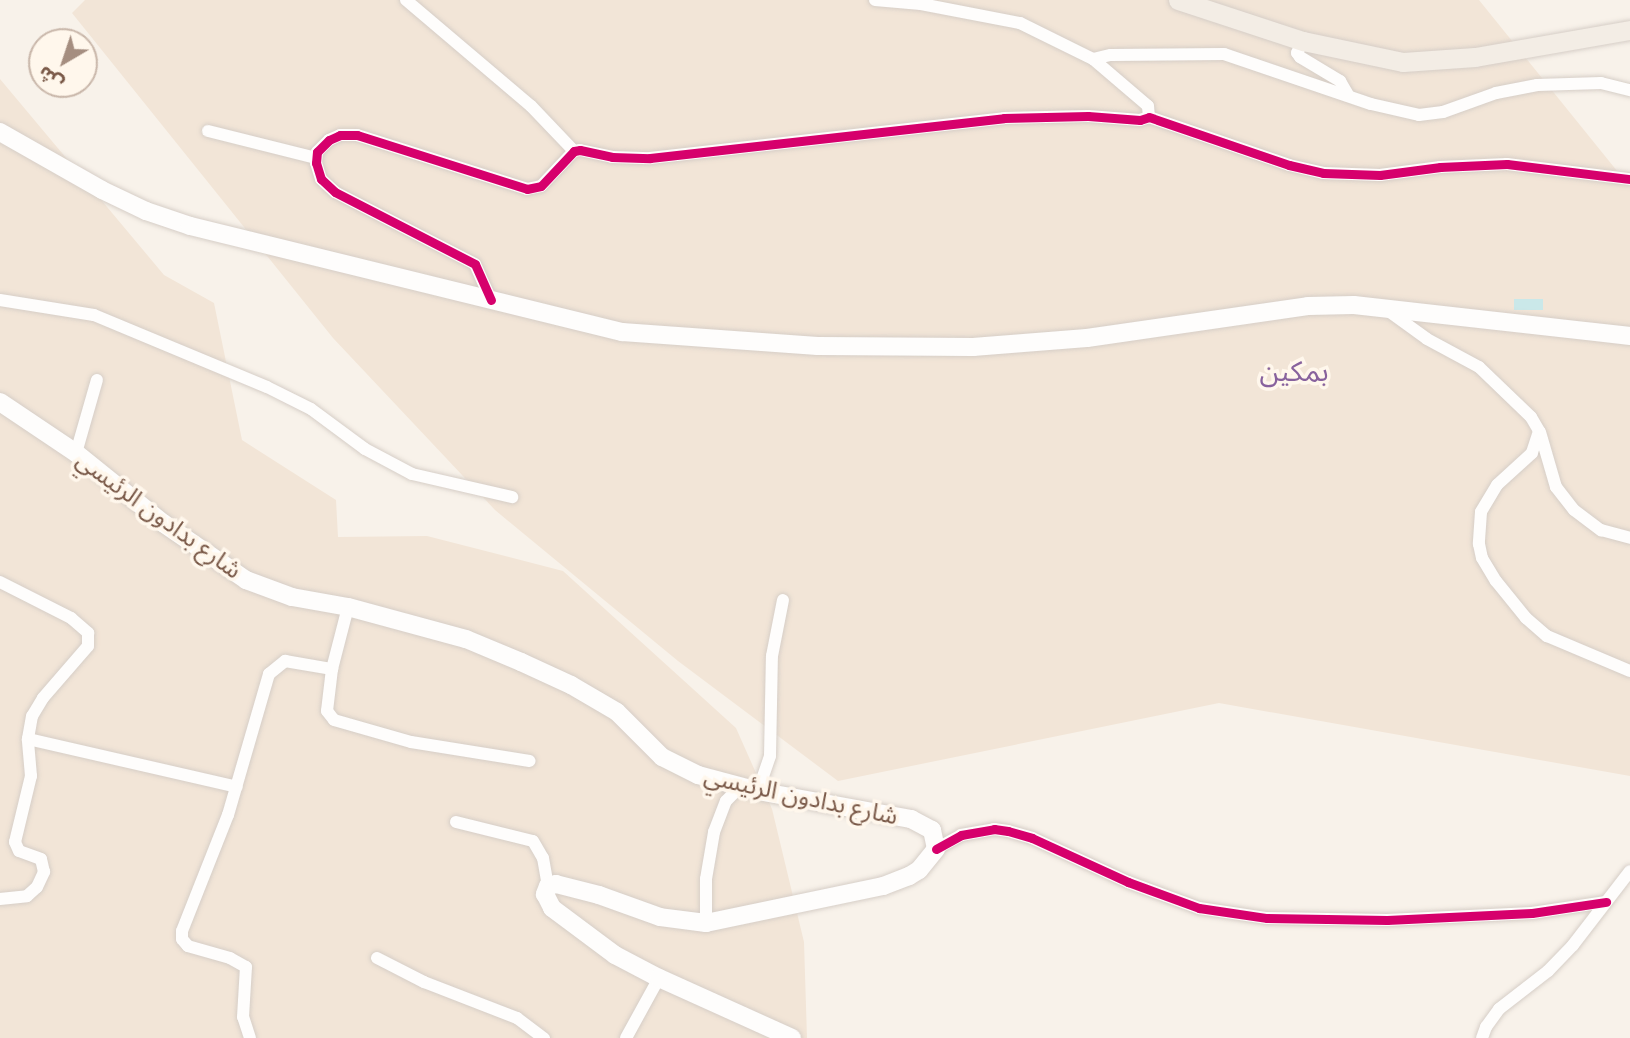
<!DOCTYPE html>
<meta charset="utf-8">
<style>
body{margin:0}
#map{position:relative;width:1630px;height:1038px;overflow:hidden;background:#f8f2ea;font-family:Poppins,"Noto Sans Arabic",sans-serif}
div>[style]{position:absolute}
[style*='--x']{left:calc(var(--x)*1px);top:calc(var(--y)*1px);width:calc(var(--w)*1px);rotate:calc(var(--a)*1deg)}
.residential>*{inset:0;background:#f2e5d7}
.water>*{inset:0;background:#cae8e9;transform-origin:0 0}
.roads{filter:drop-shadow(0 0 2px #d6cec7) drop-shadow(0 0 2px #d6cec7)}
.minor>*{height:12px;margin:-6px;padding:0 6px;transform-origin:6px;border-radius:6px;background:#fefdfc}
.secondary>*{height:18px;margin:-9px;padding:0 9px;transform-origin:9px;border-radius:9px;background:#fefdfc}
.primary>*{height:19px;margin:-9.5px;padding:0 9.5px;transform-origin:9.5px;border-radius:9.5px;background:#f3ede5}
.cycleway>*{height:9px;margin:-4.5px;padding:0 4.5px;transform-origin:4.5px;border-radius:4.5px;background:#d6006c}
span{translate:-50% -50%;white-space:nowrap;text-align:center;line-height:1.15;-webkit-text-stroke:7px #fff7ec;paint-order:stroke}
.street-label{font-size:24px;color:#795847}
.quarter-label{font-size:28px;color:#88629d}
.north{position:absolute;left:28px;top:28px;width:70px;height:70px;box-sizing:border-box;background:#fff7ec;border:2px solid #c9b7aa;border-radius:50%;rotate:219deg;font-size:19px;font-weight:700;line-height:28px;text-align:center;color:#795847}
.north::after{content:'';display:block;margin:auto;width:24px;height:32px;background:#a58e80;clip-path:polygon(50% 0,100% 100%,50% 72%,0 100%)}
</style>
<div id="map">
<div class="residential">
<div style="clip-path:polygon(85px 0,1479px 0,1630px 187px,1630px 776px,1219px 703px,838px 781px,678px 661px,495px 510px,333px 338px,72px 13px)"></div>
<div style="clip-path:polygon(0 79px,164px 275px,214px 303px,242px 440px,336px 500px,338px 537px,427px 536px,563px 571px,736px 728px,772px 809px,804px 942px,807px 1038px,0 1038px)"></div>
</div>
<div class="water">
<div style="left:1514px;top:299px;width:29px;height:11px"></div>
</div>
<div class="roads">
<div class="minor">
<div style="--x:406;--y:0;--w:164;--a:40.3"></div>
<div style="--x:531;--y:106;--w:62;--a:46.3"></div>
<div style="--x:875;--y:0;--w:46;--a:5"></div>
<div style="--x:921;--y:4;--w:101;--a:10.9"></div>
<div style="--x:1020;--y:23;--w:81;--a:26.3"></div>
<div style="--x:1093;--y:59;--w:72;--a:40.5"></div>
<div style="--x:1148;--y:106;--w:11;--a:85"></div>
<div style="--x:1303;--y:41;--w:13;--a:117"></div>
<div style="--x:1297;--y:53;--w:5;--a:53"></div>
<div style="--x:1300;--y:57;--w:47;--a:31"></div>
<div style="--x:1340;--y:81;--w:16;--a:60"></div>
<div style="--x:1093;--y:59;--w:18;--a:-13"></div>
<div style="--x:1111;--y:55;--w:113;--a:-0.5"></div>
<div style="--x:1224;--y:54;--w:155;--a:18.8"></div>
<div style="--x:1371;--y:104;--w:49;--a:12.9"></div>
<div style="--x:1419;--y:115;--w:24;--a:-7"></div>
<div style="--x:1443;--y:112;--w:56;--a:-19.7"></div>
<div style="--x:1496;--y:93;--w:42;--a:-11"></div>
<div style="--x:1537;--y:85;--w:64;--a:-1.8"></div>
<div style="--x:1601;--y:83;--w:30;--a:14"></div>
<div style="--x:208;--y:131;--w:111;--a:14"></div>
<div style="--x:0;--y:300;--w:95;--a:9.1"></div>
<div style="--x:94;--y:315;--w:187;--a:22.6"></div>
<div style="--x:267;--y:387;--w:49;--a:26.6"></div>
<div style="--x:311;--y:409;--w:67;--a:36.5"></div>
<div style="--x:365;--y:449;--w:53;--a:28"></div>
<div style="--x:412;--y:474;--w:103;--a:13"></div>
<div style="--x:491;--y:300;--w:39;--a:-114"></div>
<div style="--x:475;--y:264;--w:157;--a:-152.8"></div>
<div style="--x:335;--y:192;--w:19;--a:-137"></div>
<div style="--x:321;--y:179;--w:17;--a:-107"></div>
<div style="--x:316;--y:163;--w:11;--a:-85"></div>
<div style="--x:317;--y:152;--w:17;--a:-45"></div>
<div style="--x:329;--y:140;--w:12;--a:-24"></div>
<div style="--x:340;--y:135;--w:17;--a:0"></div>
<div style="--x:357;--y:135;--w:178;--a:17.6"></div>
<div style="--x:527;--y:189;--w:14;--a:-12"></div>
<div style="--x:541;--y:186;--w:48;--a:-46.7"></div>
<div style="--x:574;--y:151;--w:6;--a:-9"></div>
<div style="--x:580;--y:150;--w:33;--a:12"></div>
<div style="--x:612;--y:157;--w:38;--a:2"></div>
<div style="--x:650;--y:158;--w:356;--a:-6.4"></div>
<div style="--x:1004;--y:118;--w:84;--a:-1.4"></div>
<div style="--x:1088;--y:116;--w:52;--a:4.4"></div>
<div style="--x:1140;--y:120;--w:9;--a:-18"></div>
<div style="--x:1149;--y:117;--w:148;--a:18.9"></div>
<div style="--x:1289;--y:165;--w:35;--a:13"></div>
<div style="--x:1323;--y:173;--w:57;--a:2"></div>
<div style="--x:1380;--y:175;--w:61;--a:-7.6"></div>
<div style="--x:1440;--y:167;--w:67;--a:-2.6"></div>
<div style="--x:1507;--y:164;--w:124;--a:7"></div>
<div style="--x:1387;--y:310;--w:49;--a:35.9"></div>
<div style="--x:1427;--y:339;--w:59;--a:28.3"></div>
<div style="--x:1479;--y:367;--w:72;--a:43.9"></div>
<div style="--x:1531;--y:417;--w:16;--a:60"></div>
<div style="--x:1539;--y:431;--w:23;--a:108"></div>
<div style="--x:1532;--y:453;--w:47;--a:137.6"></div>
<div style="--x:1497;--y:485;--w:31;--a:121"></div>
<div style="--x:1481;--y:512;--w:32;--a:94"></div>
<div style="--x:1479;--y:544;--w:14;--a:78"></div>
<div style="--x:1482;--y:558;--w:27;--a:59"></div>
<div style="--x:1496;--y:581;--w:48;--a:51"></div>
<div style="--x:1526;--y:618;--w:28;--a:41"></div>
<div style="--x:1547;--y:636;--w:90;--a:22.9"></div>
<div style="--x:1540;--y:432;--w:57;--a:73.8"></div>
<div style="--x:1556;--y:487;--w:29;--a:52"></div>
<div style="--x:1574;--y:510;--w:34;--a:37"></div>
<div style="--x:1601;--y:530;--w:30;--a:15"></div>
<div style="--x:76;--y:453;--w:76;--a:-74"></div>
<div style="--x:0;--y:582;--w:80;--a:26.9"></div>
<div style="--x:71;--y:618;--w:23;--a:41"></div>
<div style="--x:88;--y:633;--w:13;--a:90"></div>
<div style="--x:88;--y:646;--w:69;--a:130.9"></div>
<div style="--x:43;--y:698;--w:21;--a:121"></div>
<div style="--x:32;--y:716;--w:23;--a:100"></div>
<div style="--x:28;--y:739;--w:214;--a:12.9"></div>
<div style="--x:332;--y:669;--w:42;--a:96.8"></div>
<div style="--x:327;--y:711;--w:11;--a:52"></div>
<div style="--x:334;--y:720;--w:80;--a:15.9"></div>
<div style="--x:411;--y:742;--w:120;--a:9.1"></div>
<div style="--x:758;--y:791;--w:37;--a:-71"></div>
<div style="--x:770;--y:756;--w:100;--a:-88.9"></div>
<div style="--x:772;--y:656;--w:57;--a:-78.9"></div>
<div style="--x:456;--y:822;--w:79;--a:13.9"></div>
<div style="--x:533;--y:841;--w:20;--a:60"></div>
<div style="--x:543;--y:858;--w:28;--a:80"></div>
<div style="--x:936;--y:849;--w:29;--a:-29"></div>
<div style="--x:961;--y:835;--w:34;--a:-10"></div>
<div style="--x:994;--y:829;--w:14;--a:8"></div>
<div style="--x:1008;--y:831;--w:25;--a:16"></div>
<div style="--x:1032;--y:838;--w:106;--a:24.6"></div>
<div style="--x:1128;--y:882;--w:76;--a:20.1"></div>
<div style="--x:1199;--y:908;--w:69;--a:8.4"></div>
<div style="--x:1267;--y:918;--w:120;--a:1"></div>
<div style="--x:1387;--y:920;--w:145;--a:-2.8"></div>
<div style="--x:1532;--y:913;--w:75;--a:-8.5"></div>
<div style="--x:0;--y:899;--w:27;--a:-6"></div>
<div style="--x:27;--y:896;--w:13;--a:-42"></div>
<div style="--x:37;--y:887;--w:17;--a:-65"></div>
<div style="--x:44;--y:872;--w:13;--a:-103"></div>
<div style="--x:41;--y:859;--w:23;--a:-160"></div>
<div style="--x:19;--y:851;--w:10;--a:-114"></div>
<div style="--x:15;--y:842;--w:68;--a:-76.4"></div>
<div style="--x:31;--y:776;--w:37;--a:-95"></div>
<div style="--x:706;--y:923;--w:44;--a:-90"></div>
<div style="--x:706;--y:879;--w:48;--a:-80.3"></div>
<div style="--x:714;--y:832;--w:33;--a:-69"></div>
<div style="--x:726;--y:801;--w:20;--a:-45"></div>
<div style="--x:377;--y:958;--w:53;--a:27.1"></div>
<div style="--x:424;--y:982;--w:100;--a:21.2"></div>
<div style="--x:517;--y:1018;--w:34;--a:37"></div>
<div style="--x:250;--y:1038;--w:22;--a:-108"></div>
<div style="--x:243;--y:1017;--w:50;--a:-86.6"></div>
<div style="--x:246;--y:967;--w:18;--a:-151"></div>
<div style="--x:230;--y:958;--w:44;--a:-164.1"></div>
<div style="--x:188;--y:946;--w:9;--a:-131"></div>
<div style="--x:182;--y:939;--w:8;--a:-90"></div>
<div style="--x:182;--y:931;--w:125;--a:-68.4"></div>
<div style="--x:228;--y:815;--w:147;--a:-73.8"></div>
<div style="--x:269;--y:674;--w:21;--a:-39"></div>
<div style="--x:285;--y:661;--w:48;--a:9.7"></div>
<div style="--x:332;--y:669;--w:64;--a:-75.5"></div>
<div style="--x:626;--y:1038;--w:68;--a:-61.2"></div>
<div style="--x:1482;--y:1038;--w:12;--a:-70"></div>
<div style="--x:1486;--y:1027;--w:22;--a:-54"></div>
<div style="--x:1499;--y:1009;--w:62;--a:-37.8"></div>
<div style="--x:1548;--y:971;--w:36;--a:-46"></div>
<div style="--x:1573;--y:945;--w:93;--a:-52.4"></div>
</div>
<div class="secondary">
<div style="--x:0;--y:132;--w:117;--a:29.6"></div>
<div style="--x:102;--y:190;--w:49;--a:25.5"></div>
<div style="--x:146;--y:211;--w:46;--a:18.8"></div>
<div style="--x:190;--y:226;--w:445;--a:13.8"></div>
<div style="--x:622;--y:332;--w:196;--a:4.1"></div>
<div style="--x:818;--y:346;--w:155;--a:0.4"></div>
<div style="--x:973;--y:347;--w:114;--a:-4.5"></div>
<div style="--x:1087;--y:338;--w:223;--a:-8.2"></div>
<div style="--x:1308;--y:306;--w:46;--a:-1.2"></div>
<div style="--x:1354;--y:305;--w:278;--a:6.4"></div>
<div style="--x:0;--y:402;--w:92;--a:33.9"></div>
<div style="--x:76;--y:453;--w:112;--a:38.8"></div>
<div style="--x:163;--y:523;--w:101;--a:34.5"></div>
<div style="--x:246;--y:580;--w:49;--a:20.3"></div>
<div style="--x:292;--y:597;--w:57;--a:10.1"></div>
<div style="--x:348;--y:607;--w:122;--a:15.2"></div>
<div style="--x:466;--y:639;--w:60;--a:22.7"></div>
<div style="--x:521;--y:662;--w:55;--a:24.7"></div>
<div style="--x:571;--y:685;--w:53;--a:30.4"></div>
<div style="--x:617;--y:712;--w:64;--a:45"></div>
<div style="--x:662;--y:757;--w:40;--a:26.6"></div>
<div style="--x:698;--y:775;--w:62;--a:14.9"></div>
<div style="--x:758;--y:791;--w:156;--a:10.4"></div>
<div style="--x:911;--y:819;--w:24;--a:28"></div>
<div style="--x:932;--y:830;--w:19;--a:78"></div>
<div style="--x:936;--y:849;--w:27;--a:129"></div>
<div style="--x:919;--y:870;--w:12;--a:149"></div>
<div style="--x:909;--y:876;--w:28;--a:159"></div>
<div style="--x:883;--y:886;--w:181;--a:168.2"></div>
<div style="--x:706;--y:923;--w:46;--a:-172.6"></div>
<div style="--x:660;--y:917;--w:65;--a:-160.2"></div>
<div style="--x:599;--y:895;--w:44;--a:-165.7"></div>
<div style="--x:556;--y:884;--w:8;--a:166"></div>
<div style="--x:548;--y:886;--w:9;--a:111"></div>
<div style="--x:545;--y:894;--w:16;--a:63"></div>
<div style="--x:552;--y:908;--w:79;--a:36.7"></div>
<div style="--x:615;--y:955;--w:50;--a:27.6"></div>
<div style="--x:659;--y:978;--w:146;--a:24.3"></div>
</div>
<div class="primary">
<div style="--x:1178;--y:0;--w:132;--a:18.2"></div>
<div style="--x:1303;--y:41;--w:102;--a:11.9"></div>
<div style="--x:1403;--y:62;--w:72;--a:-4"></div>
<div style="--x:1475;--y:57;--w:157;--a:-9.9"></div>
</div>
</div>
<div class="cycleway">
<div style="--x:491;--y:300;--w:39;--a:-114"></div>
<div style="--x:475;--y:264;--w:157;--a:-152.8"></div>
<div style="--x:335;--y:192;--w:19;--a:-137"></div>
<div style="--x:321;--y:179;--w:17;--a:-107"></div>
<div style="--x:316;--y:163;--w:11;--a:-85"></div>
<div style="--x:317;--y:152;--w:17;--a:-45"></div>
<div style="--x:329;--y:140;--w:12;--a:-24"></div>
<div style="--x:340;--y:135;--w:17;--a:0"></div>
<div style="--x:357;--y:135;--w:178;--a:17.6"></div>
<div style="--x:527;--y:189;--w:14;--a:-12"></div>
<div style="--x:541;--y:186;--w:48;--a:-46.7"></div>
<div style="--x:574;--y:151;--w:6;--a:-9"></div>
<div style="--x:580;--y:150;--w:33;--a:12"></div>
<div style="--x:612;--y:157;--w:38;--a:2"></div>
<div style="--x:650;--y:158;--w:356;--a:-6.4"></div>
<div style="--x:1004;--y:118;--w:84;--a:-1.4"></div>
<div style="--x:1088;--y:116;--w:52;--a:4.4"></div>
<div style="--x:1140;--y:120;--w:9;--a:-18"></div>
<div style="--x:1149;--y:117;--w:148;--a:18.9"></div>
<div style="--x:1289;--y:165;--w:35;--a:13"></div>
<div style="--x:1323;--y:173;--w:57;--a:2"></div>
<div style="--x:1380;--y:175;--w:61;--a:-7.6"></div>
<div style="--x:1440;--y:167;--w:67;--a:-2.6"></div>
<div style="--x:1507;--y:164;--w:124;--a:7"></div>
<div style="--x:936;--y:849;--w:29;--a:-29"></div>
<div style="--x:961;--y:835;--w:34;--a:-10"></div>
<div style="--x:994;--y:829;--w:14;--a:8"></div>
<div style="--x:1008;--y:831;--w:25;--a:16"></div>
<div style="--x:1032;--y:838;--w:106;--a:24.6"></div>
<div style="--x:1128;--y:882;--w:76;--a:20.1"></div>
<div style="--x:1199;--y:908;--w:69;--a:8.4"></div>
<div style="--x:1267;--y:918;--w:120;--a:1"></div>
<div style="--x:1387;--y:920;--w:145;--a:-2.8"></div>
<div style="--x:1532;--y:913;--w:75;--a:-8.5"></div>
</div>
<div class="street-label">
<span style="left:159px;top:515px;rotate:36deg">شارع بدادون الرئيسي</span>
<span style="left:801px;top:796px;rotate:12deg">شارع بدادون الرئيسي</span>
</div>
<div class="quarter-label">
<span style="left:1294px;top:372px">بمكين</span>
</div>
<div class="north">ش</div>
</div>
